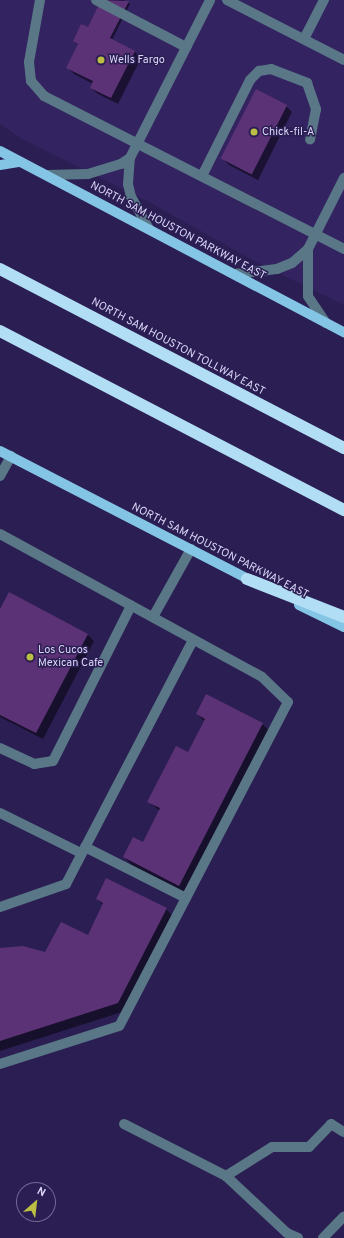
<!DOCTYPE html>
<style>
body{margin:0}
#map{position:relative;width:344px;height:1238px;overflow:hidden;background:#2b1e53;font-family:Overpass,sans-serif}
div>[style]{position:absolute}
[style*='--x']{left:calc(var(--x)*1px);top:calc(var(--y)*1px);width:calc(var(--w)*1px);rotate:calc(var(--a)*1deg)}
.built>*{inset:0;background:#332360}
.shadow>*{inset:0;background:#0007}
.building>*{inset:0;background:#5c3276;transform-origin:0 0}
.minor>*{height:10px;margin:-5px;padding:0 5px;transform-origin:5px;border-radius:5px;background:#597786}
.major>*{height:10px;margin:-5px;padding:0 5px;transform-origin:5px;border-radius:5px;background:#84c4e4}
.highway>*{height:12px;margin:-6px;padding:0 6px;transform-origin:6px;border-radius:6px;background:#b2def5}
.dots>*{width:11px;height:11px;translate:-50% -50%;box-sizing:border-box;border:2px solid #2b1e53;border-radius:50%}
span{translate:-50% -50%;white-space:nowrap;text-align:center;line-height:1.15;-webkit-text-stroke:3px #2b1e53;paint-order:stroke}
.poi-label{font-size:11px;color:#dad6f9}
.left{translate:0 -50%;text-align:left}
.street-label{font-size:11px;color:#dad6f9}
.north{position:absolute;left:16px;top:1182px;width:40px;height:40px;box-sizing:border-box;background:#2b1e53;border:1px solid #716895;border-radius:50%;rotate:28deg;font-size:11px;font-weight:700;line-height:16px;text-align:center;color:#dad6f9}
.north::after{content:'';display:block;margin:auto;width:14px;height:18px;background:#bcbf44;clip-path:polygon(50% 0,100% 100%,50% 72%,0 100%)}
</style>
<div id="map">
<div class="built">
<div style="clip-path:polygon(0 0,344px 0,344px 305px,256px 262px,149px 202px,20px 138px,0 124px)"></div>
</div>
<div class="shadow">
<div style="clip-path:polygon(102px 0,124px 0,130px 4px,112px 40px,135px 52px,141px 58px,118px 104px,98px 94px,91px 88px,93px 84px,74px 74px,68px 68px,79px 46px,74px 41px,88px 28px)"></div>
<div style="clip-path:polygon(286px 106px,292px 112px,258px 180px,229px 165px,222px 158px)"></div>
<div style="clip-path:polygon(0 611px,87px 634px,94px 641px,43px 739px,0 717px)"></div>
<div style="clip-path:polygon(197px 714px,262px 724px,270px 731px,187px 893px,132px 865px,124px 857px,143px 843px,160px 811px,149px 802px,189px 754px,205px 722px)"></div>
<div style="clip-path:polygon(97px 899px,166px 909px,174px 917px,125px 1011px,0 1051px,0 949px,45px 953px,88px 936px,103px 905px)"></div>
</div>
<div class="building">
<div style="clip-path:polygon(101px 0,129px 1px,110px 38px,135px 51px,111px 98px,90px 88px,93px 81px,66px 68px,78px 44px,73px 41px,81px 24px,88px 27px)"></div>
<div style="left:256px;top:89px;width:35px;height:78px;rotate:27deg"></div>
<div style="clip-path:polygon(9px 592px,88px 634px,36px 733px,0 715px,0 609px)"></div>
<div style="clip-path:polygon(206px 694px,263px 723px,179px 886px,123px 857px,133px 837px,143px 842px,160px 808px,147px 802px,176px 746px,188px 752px,205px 719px,196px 714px)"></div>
<div style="clip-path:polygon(106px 878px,167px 908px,118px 1003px,0 1041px,0 948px,23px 946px,45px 952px,61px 922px,88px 935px,103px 903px,96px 899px)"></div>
</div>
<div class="minor">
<div style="--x:40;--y:0;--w:63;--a:100.1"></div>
<div style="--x:29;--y:62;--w:19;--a:84"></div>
<div style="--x:31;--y:81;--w:20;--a:49"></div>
<div style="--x:44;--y:96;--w:337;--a:27"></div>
<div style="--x:96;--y:0;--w:102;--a:27.6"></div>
<div style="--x:227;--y:0;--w:131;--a:27.1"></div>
<div style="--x:304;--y:39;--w:44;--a:-62.9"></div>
<div style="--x:47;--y:175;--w:41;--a:-1.4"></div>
<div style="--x:88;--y:174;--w:34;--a:-17"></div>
<div style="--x:121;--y:164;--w:11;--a:-34"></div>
<div style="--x:202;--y:176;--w:107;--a:-63.4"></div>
<div style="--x:250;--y:80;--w:13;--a:-45"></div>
<div style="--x:259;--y:71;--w:12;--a:-9"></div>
<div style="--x:271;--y:69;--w:39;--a:21"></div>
<div style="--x:307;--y:83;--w:28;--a:71"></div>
<div style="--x:316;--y:109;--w:31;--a:101"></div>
<div style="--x:149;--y:229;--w:37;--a:-119"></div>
<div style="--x:131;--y:197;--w:13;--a:-103"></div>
<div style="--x:128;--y:184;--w:26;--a:-86"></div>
<div style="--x:130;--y:158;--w:177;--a:-63.1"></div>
<div style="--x:234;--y:274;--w:43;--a:-6.6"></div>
<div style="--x:277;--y:269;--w:16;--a:-22"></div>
<div style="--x:292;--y:263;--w:21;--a:-41"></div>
<div style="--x:326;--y:323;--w:32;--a:-124"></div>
<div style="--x:308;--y:296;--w:47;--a:-90"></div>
<div style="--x:308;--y:249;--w:80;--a:-63.1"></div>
<div style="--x:0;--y:476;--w:23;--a:-61"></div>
<div style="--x:0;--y:534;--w:298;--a:28.6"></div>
<div style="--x:262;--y:677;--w:36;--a:44"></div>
<div style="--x:288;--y:702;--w:365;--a:117.5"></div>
<div style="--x:119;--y:1026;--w:125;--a:162.3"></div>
<div style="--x:153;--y:617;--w:78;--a:-60.8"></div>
<div style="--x:0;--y:748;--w:38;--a:25"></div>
<div style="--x:34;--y:764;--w:19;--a:-9"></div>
<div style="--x:53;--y:761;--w:174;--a:-63.3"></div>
<div style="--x:0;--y:813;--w:90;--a:26.3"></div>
<div style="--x:85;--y:847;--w:113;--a:26.8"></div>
<div style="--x:0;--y:907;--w:70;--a:-19.2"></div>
<div style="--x:66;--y:884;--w:275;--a:-62.5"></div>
<div style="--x:124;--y:1124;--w:114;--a:27"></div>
<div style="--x:226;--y:1176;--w:83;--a:43.1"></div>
<div style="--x:287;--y:1233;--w:12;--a:24"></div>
<div style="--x:226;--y:1176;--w:54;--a:-32.2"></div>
<div style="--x:272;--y:1147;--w:37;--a:0"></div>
<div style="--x:309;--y:1147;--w:32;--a:-46"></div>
<div style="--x:331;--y:1124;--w:15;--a:32"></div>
<div style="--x:323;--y:1238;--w:30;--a:-46"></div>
</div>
<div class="major">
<div style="--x:0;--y:151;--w:389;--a:27.8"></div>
<div style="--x:0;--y:165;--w:20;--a:-9"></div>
<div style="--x:0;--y:451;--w:286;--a:27.3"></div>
<div style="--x:299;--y:605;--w:50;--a:26.1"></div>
</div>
<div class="highway">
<div style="--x:0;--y:269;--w:388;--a:27.5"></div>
<div style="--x:0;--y:331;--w:388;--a:27.5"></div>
<div style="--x:247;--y:579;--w:104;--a:21.4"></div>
</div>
<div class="dots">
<div style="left:101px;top:60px;background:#bcbf44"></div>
<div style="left:254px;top:132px;background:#bcbf44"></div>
<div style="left:30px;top:657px;background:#bcbf44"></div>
</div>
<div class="poi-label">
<span class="left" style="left:109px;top:60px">Wells Fargo</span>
<span class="left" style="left:262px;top:132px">Chick-fil-A</span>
<span class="left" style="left:38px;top:657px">Los Cucos<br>Mexican Cafe</span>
</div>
<div class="street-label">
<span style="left:178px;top:231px;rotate:28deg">NORTH SAM HOUSTON PARKWAY EAST</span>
<span style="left:178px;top:347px;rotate:28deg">NORTH SAM HOUSTON TOLLWAY EAST</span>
<span style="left:220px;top:551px;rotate:27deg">NORTH SAM HOUSTON PARKWAY EAST</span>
</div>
<div class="north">N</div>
</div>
